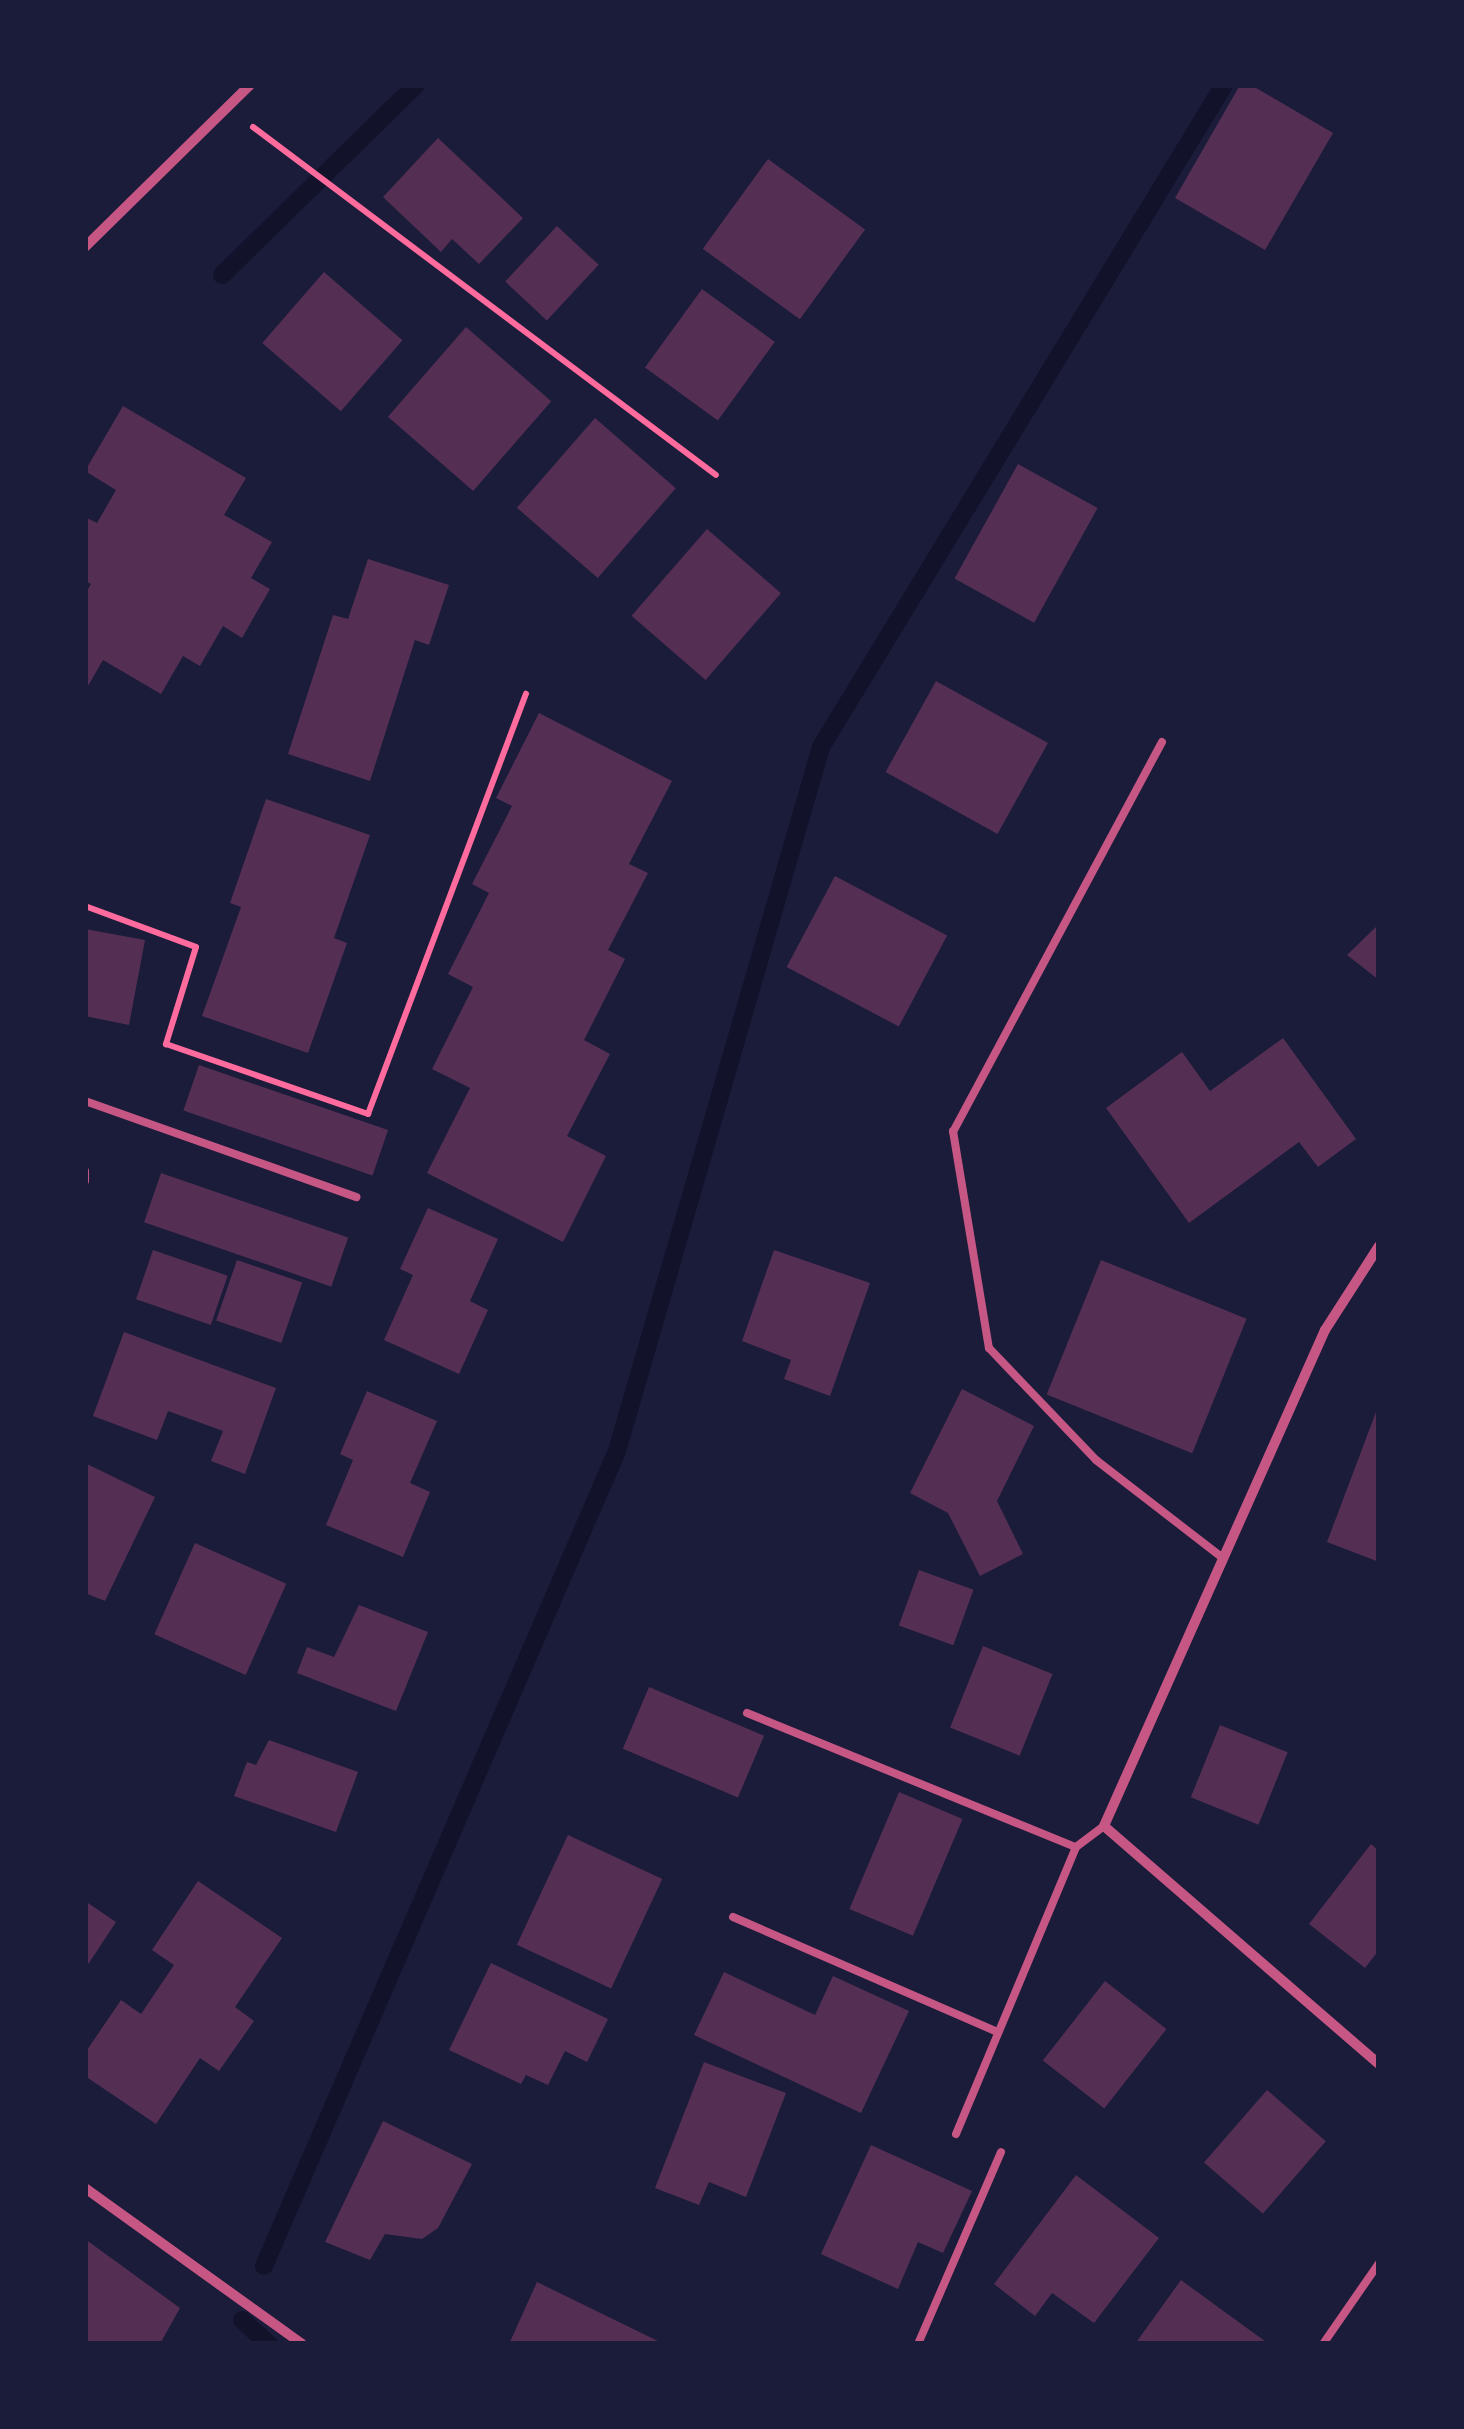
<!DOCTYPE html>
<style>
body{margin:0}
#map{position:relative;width:1464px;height:2429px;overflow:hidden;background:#1b1b3a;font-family:"Nunito Sans",sans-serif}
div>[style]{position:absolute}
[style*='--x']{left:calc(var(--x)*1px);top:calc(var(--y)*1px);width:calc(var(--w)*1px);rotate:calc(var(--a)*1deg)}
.stream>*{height:18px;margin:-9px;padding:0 9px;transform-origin:9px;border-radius:9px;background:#12122b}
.building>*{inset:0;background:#542f53;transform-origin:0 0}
.path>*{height:6px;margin:-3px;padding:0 3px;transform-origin:3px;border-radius:3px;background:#ff6b9d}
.service>*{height:8px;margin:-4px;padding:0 4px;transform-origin:4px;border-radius:4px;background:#c65784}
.minor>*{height:10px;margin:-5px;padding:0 5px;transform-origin:5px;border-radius:5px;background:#c65784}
span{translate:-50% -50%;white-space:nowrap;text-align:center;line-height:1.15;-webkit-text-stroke:9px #1b1b3a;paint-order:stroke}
.frame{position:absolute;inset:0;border:88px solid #1b1b3a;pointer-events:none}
</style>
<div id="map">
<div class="stream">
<div style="--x:222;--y:275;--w:272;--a:-44.4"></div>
<div style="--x:264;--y:2266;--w:888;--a:-66.58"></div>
<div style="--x:617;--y:1451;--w:733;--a:-73.84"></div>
<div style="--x:821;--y:747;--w:775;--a:-58.67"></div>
<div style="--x:242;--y:2320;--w:36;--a:42"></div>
</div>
<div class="building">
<div style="clip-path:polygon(1240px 85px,1251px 85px,1333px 133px,1265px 250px,1175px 198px)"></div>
<div style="clip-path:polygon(438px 138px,523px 218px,479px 264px,452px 239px,441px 252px,383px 197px)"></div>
<div style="left:768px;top:159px;width:120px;height:111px;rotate:36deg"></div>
<div style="left:557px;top:226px;width:57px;height:76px;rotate:43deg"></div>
<div style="left:324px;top:272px;width:104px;height:94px;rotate:41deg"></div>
<div style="left:702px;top:289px;width:90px;height:97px;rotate:36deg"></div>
<div style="left:466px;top:327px;width:113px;height:119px;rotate:41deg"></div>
<div style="clip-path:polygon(123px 406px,246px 478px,224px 515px,272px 542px,251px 578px,270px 589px,242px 638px,223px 626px,200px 666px,183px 656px,161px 694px,103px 660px,85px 691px,85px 594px,91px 584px,85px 581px,85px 517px,97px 523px,116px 490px,85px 471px)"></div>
<div style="left:595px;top:418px;width:107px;height:119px;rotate:41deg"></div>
<div style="left:1018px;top:464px;width:91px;height:131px;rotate:29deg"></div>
<div style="left:707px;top:529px;width:98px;height:115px;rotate:41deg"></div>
<div style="clip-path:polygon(368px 559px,449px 585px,429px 645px,415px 640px,370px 781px,288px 754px,333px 615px,348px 619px)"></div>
<div style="left:936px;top:681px;width:128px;height:104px;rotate:29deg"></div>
<div style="clip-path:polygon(539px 713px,672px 781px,629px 864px,648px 873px,608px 950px,625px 959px,584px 1040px,610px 1054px,567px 1136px,606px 1156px,563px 1242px,427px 1173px,470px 1088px,432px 1069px,473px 987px,448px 974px,489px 893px,472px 884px,512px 806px,496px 798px)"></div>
<div style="clip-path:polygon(266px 799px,370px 835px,334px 938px,347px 943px,308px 1053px,202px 1016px,241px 907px,230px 903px)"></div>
<div style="left:835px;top:876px;width:127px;height:103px;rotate:28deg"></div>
<div style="clip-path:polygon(1379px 924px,1379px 980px,1347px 955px)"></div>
<div style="clip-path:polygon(85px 929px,145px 940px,129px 1025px,85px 1016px)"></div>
<div style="clip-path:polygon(1283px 1038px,1356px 1139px,1318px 1167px,1299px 1142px,1189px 1223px,1106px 1108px,1182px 1052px,1210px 1091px)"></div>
<div style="left:199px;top:1065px;width:200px;height:48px;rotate:19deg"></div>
<div style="left:161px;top:1173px;width:198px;height:52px;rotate:19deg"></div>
<div style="clip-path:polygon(428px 1208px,498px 1239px,470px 1301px,488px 1310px,459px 1374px,384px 1340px,413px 1275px,400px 1269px)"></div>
<div style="left:153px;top:1250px;width:79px;height:52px;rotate:19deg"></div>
<div style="clip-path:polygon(774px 1250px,870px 1283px,830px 1396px,784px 1379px,791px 1360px,742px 1341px)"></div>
<div style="left:237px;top:1260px;width:69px;height:64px;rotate:19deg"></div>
<div style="left:1101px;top:1260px;width:157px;height:145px;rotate:22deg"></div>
<div style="clip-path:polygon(124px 1332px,276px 1388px,245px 1474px,211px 1461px,223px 1431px,168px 1411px,157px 1440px,93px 1416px)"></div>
<div style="clip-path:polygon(962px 1389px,1034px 1426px,997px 1501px,1023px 1554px,980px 1576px,948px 1513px,910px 1493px)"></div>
<div style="clip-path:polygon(367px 1391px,437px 1421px,410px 1483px,430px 1492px,403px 1557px,326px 1525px,353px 1460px,340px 1454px)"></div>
<div style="clip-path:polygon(1376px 1412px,1379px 1413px,1379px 1562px,1327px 1542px)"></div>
<div style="clip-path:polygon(85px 1463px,155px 1497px,105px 1601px,85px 1593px)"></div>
<div style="left:195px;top:1543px;width:100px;height:100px;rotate:24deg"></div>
<div style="left:919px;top:1570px;width:58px;height:59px;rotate:20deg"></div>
<div style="clip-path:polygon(359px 1605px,428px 1632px,396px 1711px,297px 1673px,307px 1647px,334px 1657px)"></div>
<div style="left:983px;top:1646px;width:75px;height:88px;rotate:22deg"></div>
<div style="left:649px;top:1687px;width:125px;height:67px;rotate:23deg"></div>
<div style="left:1220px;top:1725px;width:73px;height:78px;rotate:22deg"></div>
<div style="clip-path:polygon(269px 1740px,358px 1772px,336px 1832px,234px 1796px,247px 1762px,256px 1765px)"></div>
<div style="left:899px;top:1792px;width:69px;height:127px;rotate:23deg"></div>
<div style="left:568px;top:1835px;width:104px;height:121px;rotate:25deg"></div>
<div style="clip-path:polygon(1371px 1844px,1379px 1851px,1379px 1950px,1365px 1968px,1309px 1924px)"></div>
<div style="clip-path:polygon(198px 1881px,282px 1938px,235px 2007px,254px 2021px,219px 2071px,200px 2058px,156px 2124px,85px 2076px,85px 2053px,121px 2000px,141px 2014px,174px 1965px,152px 1950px)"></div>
<div style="clip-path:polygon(85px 1901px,116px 1922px,85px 1969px)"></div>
<div style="clip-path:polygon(491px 1963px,608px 2019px,587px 2062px,565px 2051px,548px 2085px,526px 2075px,521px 2084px,449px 2050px)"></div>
<div style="clip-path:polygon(724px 1972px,815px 2015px,833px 1976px,909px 2011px,861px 2113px,694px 2035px)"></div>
<div style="left:1105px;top:1981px;width:78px;height:101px;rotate:38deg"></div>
<div style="clip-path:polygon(704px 2062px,786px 2093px,746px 2197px,709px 2182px,699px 2205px,655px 2188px)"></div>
<div style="left:1267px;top:2090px;width:78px;height:96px;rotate:41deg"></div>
<div style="clip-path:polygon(383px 2121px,472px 2164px,438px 2228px,422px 2239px,385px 2234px,370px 2260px,325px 2242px)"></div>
<div style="clip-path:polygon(871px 2145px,972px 2191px,943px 2253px,918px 2242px,898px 2289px,821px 2254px)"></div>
<div style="clip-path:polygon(1076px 2175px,1159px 2238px,1094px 2323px,1052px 2293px,1035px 2316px,994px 2284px)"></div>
<div style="clip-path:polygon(85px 2239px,180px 2308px,160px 2344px,85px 2344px)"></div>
<div style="clip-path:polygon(1181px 2280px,1233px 2318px,1269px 2344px,1135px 2344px)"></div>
<div style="clip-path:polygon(537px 2282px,664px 2344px,509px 2344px)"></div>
</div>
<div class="path">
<div style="--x:253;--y:127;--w:579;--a:36.93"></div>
<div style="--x:85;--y:906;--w:118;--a:20.3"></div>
<div style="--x:196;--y:947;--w:102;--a:107.2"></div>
<div style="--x:166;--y:1044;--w:214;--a:19.1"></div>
<div style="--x:368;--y:1114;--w:449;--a:-69.4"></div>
</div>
<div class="service">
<div style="--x:1162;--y:742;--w:442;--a:118.2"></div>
<div style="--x:953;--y:1131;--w:220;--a:80.6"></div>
<div style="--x:989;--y:1348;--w:155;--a:46.3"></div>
<div style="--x:1096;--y:1460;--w:157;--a:37.7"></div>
<div style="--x:85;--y:1101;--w:288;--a:19.5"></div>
<div style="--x:85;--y:1171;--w:10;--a:90"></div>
<div style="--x:747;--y:1713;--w:355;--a:22.2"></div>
<div style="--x:733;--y:1917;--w:289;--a:23.5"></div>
<div style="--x:956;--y:2134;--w:311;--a:-67.3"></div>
<div style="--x:1076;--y:1847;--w:35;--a:-37"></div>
<div style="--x:918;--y:2344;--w:209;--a:-66.6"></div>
<div style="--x:1323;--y:2344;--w:98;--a:-55.3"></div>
</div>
<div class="minor">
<div style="--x:85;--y:247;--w:231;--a:-44.5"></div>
<div style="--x:1379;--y:1246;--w:100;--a:122.7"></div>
<div style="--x:1325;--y:1330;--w:543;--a:114.02"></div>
<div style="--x:1104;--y:1826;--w:364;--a:40.9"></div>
<div style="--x:85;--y:2188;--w:267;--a:35.7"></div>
</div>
<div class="frame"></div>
</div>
